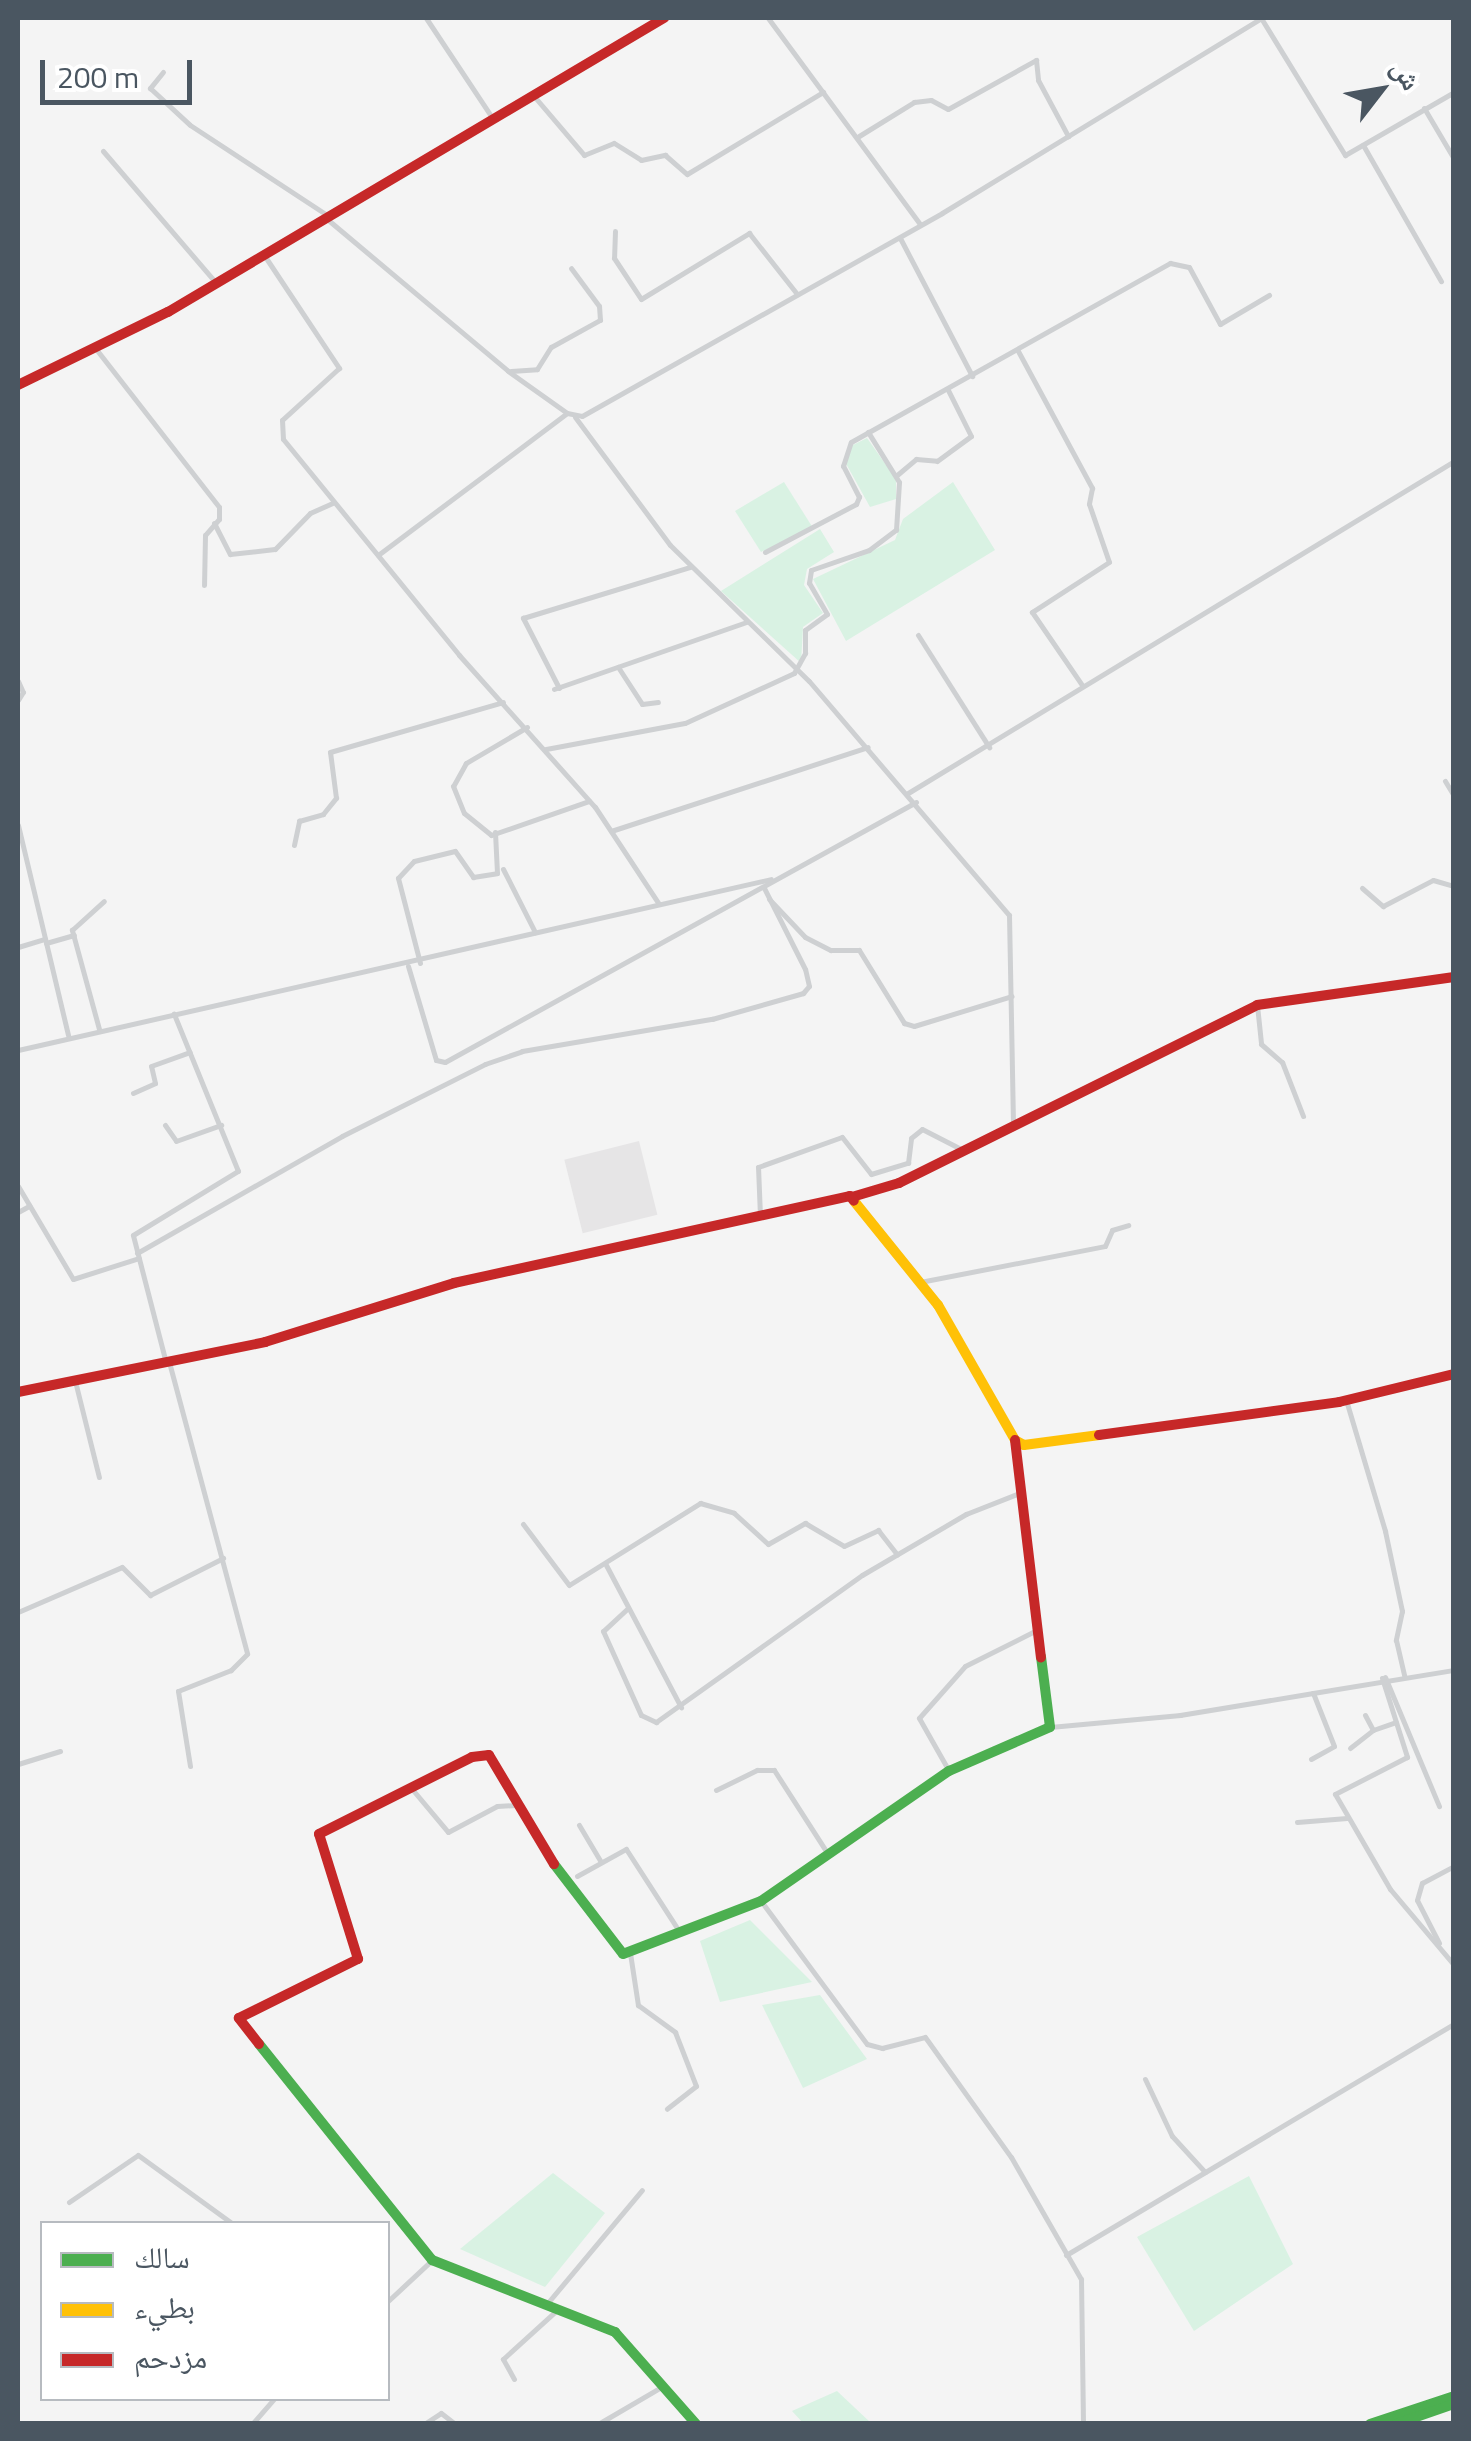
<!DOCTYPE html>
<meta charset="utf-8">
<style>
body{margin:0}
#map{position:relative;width:1471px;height:2441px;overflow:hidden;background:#f4f4f4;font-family:"Titillium Web","Noto Naskh Arabic",sans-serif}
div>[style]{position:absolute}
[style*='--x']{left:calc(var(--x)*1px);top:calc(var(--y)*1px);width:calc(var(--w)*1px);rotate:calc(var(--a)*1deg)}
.education>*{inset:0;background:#e6e5e6;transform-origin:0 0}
.green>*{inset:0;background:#d9f2e3}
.street>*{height:5px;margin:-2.5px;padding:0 2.5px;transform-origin:2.5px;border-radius:2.5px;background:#ced0d2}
.fast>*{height:10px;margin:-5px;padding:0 5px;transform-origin:5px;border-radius:5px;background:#4caf50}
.slow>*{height:10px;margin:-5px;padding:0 5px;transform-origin:5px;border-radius:5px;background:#ffc107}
.jam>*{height:10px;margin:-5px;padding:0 5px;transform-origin:5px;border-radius:5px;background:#c62828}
span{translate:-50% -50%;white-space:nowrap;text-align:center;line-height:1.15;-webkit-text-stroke:9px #fff;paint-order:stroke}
.frame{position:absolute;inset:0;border:20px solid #4a5661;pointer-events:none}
.legend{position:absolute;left:40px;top:2221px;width:350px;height:180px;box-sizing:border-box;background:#fff;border:2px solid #b7bbc0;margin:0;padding:12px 18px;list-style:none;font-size:30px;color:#4a5661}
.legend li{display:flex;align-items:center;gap:20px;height:50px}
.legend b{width:50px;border:2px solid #b7bbc0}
.north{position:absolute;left:1331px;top:40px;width:100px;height:100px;-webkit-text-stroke:8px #fff;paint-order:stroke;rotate:59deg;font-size:28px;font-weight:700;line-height:40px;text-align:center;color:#4a5661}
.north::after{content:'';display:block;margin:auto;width:35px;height:45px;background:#4a5661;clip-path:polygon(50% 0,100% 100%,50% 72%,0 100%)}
.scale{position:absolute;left:40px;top:60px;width:152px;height:45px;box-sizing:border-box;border:5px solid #4a5661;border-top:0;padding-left:12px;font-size:30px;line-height:35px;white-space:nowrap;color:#4a5661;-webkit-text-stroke:8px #fff;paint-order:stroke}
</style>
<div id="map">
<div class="education">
<div style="left:639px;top:1141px;width:76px;height:77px;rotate:76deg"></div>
</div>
<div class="green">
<div style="clip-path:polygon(867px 438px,896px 479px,896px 499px,870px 507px,844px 460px,851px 446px)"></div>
<div style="clip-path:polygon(784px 482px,813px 528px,761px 552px,735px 511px)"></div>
<div style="clip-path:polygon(953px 482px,995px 550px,846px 641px,813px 579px,895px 540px,903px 519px)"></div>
<div style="clip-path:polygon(820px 529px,834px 552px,807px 569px,804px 585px,823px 613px,803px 627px,801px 663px,721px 591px)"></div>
<div style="clip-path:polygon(750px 1920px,812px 1982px,720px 2002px,700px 1941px)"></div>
<div style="clip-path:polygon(820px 1995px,867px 2059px,803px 2088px,762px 2005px)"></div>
<div style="clip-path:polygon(553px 2173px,605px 2213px,545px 2287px,460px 2249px)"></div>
<div style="clip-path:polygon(1249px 2176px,1293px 2264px,1194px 2331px,1137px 2237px)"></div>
<div style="clip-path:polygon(837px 2391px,871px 2423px,803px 2423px,792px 2411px)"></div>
</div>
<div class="street">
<div style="--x:426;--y:18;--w:121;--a:56.4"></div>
<div style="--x:768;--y:18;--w:256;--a:53.6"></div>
<div style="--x:1261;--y:18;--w:161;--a:58.5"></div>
<div style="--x:1345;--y:155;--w:126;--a:-30"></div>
<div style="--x:163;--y:72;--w:21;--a:129"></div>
<div style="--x:150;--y:88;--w:54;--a:42.8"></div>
<div style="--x:190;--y:125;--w:168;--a:33.3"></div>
<div style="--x:533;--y:95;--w:79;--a:49.6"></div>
<div style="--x:584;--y:155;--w:32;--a:-22"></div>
<div style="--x:614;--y:143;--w:32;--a:32"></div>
<div style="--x:641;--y:160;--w:25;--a:-12"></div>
<div style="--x:665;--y:155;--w:29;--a:41"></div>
<div style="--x:687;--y:174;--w:159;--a:-31.1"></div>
<div style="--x:1424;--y:108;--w:59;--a:59.5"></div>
<div style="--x:859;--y:136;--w:65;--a:-31.7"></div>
<div style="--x:914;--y:102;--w:17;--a:-7"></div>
<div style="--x:931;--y:100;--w:19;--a:28"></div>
<div style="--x:948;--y:109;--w:101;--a:-29.1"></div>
<div style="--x:1036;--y:60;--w:20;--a:84"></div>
<div style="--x:1038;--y:80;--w:64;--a:61.8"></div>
<div style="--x:1363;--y:145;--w:157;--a:60.2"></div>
<div style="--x:103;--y:151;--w:175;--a:49.4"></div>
<div style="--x:327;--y:219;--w:236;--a:40"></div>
<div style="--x:508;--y:371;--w:72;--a:35.4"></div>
<div style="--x:567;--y:413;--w:15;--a:11"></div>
<div style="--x:582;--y:416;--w:413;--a:-29.4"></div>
<div style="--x:942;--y:213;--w:374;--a:-31.4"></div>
<div style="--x:615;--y:231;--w:27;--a:92"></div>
<div style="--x:614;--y:258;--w:49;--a:56.6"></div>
<div style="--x:641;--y:299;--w:127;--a:-31.4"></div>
<div style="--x:749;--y:233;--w:78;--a:51.8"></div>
<div style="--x:900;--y:238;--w:156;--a:62.4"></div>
<div style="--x:264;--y:255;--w:136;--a:56.4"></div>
<div style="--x:339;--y:368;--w:77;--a:137.6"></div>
<div style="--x:282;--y:420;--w:19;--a:87"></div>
<div style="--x:283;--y:439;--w:279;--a:50.8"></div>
<div style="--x:459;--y:655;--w:204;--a:48.2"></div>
<div style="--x:595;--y:807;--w:116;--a:56.6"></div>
<div style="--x:96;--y:349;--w:200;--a:52.1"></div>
<div style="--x:219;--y:507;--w:12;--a:90"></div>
<div style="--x:219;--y:519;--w:21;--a:131"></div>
<div style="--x:205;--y:535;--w:50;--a:91.1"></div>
<div style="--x:1018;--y:351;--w:156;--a:61.6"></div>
<div style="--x:1092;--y:488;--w:16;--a:101"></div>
<div style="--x:1089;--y:504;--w:61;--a:71"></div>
<div style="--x:1109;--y:562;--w:92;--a:147"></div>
<div style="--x:1032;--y:612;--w:88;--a:55.6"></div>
<div style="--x:511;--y:371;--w:26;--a:-4"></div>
<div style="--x:537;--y:369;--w:26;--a:-58"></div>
<div style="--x:551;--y:347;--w:56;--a:-28.9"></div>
<div style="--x:600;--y:320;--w:14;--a:-94"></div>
<div style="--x:599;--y:306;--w:47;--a:-126.4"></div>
<div style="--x:575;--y:417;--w:159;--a:53.4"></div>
<div style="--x:670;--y:545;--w:194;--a:44.4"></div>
<div style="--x:809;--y:681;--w:308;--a:49.5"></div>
<div style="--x:1009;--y:915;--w:209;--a:88.9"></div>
<div style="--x:897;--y:475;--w:25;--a:-40"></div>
<div style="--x:916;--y:459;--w:21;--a:5"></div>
<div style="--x:937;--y:461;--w:42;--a:-36.3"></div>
<div style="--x:971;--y:436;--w:51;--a:-116.6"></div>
<div style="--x:214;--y:523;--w:35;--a:63"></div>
<div style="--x:230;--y:554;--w:45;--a:-6.3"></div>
<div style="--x:275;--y:549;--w:50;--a:-45.8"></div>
<div style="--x:310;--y:513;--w:24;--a:-24"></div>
<div style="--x:765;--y:552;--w:103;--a:-27.8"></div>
<div style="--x:856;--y:504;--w:8;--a:-67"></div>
<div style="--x:859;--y:497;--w:35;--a:-117"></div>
<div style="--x:843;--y:466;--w:25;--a:-72"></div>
<div style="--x:851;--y:442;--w:366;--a:-29.3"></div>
<div style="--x:1170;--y:263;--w:19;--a:12"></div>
<div style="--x:1189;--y:267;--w:65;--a:61.5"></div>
<div style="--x:1220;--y:324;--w:57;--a:-30.6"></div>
<div style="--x:378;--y:555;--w:236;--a:-36.9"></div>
<div style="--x:918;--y:635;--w:133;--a:57.6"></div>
<div style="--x:618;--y:667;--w:44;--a:57"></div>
<div style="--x:642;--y:704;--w:16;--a:-7"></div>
<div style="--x:18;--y:681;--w:12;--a:66"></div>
<div style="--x:23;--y:692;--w:9;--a:122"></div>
<div style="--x:559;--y:688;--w:79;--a:-117.2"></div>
<div style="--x:523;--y:618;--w:175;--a:-17"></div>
<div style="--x:554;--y:689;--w:203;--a:-19.2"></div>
<div style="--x:527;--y:727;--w:71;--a:149.5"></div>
<div style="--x:466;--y:763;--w:26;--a:119"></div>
<div style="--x:453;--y:786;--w:29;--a:68"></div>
<div style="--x:464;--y:813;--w:35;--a:39"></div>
<div style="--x:491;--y:835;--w:104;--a:-19.1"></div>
<div style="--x:546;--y:749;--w:141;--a:-10.6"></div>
<div style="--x:685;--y:723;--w:120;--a:-24.6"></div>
<div style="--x:794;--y:673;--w:23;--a:-61"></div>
<div style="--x:805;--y:653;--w:23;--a:-90"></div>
<div style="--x:805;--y:630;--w:27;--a:-36"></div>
<div style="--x:827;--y:614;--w:36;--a:-120"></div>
<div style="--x:809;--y:583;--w:13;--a:-81"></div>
<div style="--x:811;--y:570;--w:61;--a:-19"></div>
<div style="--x:869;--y:550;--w:34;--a:-37"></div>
<div style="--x:896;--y:530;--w:48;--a:-86.4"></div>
<div style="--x:899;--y:482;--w:59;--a:-121.8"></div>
<div style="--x:1445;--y:781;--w:17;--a:59"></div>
<div style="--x:908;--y:793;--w:639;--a:-31.3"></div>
<div style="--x:18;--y:825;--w:216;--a:76.6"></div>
<div style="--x:611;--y:831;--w:270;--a:-18.1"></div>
<div style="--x:294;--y:845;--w:25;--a:-78"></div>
<div style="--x:299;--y:821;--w:25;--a:-16"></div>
<div style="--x:323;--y:814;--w:21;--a:-51"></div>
<div style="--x:336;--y:798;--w:46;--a:-97.4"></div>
<div style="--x:330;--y:752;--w:180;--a:-16.1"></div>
<div style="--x:503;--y:869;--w:71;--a:63.1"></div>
<div style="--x:1362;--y:888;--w:28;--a:41"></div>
<div style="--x:1383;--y:906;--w:56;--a:-27.5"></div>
<div style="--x:1433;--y:880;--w:22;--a:16"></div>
<div style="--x:769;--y:899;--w:52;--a:46.5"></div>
<div style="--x:805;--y:937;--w:29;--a:27"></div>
<div style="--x:831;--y:950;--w:28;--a:0"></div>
<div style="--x:859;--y:950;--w:86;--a:58.3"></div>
<div style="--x:904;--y:1023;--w:10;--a:17"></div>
<div style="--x:914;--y:1026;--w:102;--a:-17"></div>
<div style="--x:46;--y:943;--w:29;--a:-16"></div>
<div style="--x:18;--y:947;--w:28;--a:-17"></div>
<div style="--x:420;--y:963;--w:88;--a:-104.5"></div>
<div style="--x:398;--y:878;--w:23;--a:-47"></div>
<div style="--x:414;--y:861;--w:42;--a:-13.7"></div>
<div style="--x:455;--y:851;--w:32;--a:55"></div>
<div style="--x:473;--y:877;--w:24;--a:-9"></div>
<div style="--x:497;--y:873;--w:41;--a:-92.8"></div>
<div style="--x:408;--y:966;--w:98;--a:73.4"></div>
<div style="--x:436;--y:1060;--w:9;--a:13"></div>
<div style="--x:445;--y:1062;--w:538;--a:-28.9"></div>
<div style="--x:1257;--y:1005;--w:39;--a:84"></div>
<div style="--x:1261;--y:1044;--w:28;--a:41"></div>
<div style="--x:1282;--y:1062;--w:58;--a:68.7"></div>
<div style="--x:99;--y:1029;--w:103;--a:-105.3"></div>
<div style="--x:72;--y:930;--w:43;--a:-42.2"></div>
<div style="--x:18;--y:1050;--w:772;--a:-12.79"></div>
<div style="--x:133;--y:1093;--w:24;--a:-24"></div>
<div style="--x:155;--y:1083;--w:17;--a:-103"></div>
<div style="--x:151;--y:1066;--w:41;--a:-19.7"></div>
<div style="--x:165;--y:1125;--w:19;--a:55"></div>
<div style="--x:176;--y:1141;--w:48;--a:-19.6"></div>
<div style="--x:18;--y:1186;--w:108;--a:59.4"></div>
<div style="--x:73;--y:1279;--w:69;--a:-17.7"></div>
<div style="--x:18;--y:1212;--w:13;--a:-29"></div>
<div style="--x:760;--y:1216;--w:49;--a:-92.3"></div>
<div style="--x:758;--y:1167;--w:89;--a:-19.7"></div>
<div style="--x:842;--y:1137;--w:47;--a:51.9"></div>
<div style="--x:871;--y:1174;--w:39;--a:-17"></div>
<div style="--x:908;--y:1163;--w:25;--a:-83"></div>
<div style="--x:911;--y:1138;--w:14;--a:-39"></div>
<div style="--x:922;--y:1129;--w:46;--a:27.1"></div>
<div style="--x:137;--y:1253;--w:236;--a:-29.7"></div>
<div style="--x:342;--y:1136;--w:160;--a:-26.7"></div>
<div style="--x:485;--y:1064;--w:39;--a:-19"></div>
<div style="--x:522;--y:1051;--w:193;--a:-9.6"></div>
<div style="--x:712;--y:1019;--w:95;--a:-15.9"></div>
<div style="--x:803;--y:993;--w:9;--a:-49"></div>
<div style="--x:809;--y:986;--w:17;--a:-103"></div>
<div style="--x:805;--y:969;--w:91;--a:-116.8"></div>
<div style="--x:920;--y:1282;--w:188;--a:-11"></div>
<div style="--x:1105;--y:1246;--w:17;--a:-66"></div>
<div style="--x:1112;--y:1230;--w:17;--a:-17"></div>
<div style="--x:169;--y:1362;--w:302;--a:75"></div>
<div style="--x:247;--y:1654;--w:23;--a:135"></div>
<div style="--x:231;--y:1670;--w:57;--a:158.4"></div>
<div style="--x:178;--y:1691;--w:76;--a:80.9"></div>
<div style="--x:166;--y:1363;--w:132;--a:-104.5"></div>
<div style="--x:133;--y:1235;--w:123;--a:-31.4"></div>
<div style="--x:238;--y:1171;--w:170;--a:-112.2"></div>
<div style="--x:75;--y:1381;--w:99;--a:76"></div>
<div style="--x:1346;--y:1400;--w:137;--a:73.4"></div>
<div style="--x:1385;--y:1531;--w:82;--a:78"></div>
<div style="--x:1402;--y:1611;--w:30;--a:102"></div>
<div style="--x:1396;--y:1640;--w:37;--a:77"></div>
<div style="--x:523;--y:1524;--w:76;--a:53"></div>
<div style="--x:569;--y:1585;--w:155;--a:-32"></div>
<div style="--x:700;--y:1503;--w:35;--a:16"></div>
<div style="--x:734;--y:1513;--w:46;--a:42.4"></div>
<div style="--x:768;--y:1544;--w:43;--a:-29.6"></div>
<div style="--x:805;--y:1523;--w:45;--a:30.5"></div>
<div style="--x:844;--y:1546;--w:38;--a:-25"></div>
<div style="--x:878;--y:1530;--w:31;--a:52"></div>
<div style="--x:606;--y:1565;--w:161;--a:62.2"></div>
<div style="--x:628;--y:1608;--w:34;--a:137"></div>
<div style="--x:603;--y:1631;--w:92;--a:65.7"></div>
<div style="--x:641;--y:1715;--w:17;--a:25"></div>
<div style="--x:656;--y:1722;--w:253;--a:-35.5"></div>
<div style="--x:862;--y:1575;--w:121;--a:-30.4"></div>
<div style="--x:966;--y:1514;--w:55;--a:-21.4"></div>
<div style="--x:18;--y:1612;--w:113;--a:-23.4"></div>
<div style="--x:122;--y:1567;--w:40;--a:45"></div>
<div style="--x:150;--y:1595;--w:82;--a:-26.9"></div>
<div style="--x:1385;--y:1677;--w:140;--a:67.3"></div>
<div style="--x:1382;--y:1678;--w:83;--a:72.4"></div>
<div style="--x:1407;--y:1757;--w:81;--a:152.8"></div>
<div style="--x:1335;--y:1794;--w:110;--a:59.9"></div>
<div style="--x:1390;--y:1889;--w:99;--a:49.9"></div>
<div style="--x:1365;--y:1715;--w:17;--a:62"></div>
<div style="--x:1373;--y:1730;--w:24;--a:-19"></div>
<div style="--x:1050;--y:1727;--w:131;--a:-5.3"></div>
<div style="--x:1180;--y:1715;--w:135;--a:-9.4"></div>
<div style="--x:1350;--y:1748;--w:29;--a:-38"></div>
<div style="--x:1311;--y:1759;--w:26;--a:-29"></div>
<div style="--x:1334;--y:1746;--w:57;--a:-111.6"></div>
<div style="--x:1313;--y:1693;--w:143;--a:-9.3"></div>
<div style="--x:18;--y:1764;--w:44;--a:-17.2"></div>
<div style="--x:949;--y:1771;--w:61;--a:-119.5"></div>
<div style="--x:919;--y:1718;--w:69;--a:-48.5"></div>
<div style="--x:965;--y:1666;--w:83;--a:-26.6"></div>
<div style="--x:412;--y:1789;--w:56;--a:50.1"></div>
<div style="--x:448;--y:1832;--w:55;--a:-28"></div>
<div style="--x:497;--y:1806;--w:20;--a:-3"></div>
<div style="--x:716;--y:1790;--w:46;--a:-26"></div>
<div style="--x:757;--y:1770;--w:17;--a:0"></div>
<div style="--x:774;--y:1770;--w:100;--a:57.3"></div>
<div style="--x:1297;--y:1822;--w:50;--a:-4.6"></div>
<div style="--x:579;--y:1825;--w:43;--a:59.3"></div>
<div style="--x:577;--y:1876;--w:56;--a:-28.9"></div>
<div style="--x:626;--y:1849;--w:98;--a:57.1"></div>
<div style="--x:761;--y:1901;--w:178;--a:53.5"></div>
<div style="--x:867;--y:2044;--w:16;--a:15"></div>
<div style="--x:882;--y:2048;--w:44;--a:-14.3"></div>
<div style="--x:925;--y:2037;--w:148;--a:54.4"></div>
<div style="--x:1011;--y:2157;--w:141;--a:60.2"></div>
<div style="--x:1081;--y:2279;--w:145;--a:89.2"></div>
<div style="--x:1439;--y:1943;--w:48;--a:-117.1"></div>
<div style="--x:1417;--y:1900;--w:18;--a:-74"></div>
<div style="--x:1422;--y:1883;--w:36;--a:-28"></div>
<div style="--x:630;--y:1953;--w:53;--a:81.3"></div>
<div style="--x:638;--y:2005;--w:46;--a:36.1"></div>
<div style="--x:675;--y:2032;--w:58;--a:68.7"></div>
<div style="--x:696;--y:2086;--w:37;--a:142"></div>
<div style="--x:1145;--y:2079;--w:63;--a:64.7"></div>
<div style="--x:1172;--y:2136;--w:49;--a:47.5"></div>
<div style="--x:69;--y:2202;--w:83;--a:-34.3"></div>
<div style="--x:138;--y:2155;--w:117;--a:36"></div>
<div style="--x:1066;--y:2255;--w:452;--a:-30.8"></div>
<div style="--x:388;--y:2301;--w:60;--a:-43"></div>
<div style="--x:545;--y:2306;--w:151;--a:-50.1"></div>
<div style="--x:514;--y:2379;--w:23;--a:-119"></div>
<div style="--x:503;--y:2359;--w:73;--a:-42.2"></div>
<div style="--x:252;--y:2424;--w:35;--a:-49"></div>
<div style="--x:424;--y:2424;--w:20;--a:-33"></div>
<div style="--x:441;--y:2413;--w:18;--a:38"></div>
<div style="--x:598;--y:2424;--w:75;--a:-30.3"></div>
</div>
<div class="fast">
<div style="--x:554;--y:1864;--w:113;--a:52.5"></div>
<div style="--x:623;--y:1954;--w:148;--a:-21"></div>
<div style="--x:761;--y:1901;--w:229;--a:-34.7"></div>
<div style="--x:949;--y:1771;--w:110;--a:-23.5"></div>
<div style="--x:1050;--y:1727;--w:71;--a:-97.3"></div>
<div style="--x:259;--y:2044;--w:277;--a:51.3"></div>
<div style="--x:432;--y:2260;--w:197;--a:21.5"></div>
<div style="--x:615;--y:2332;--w:123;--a:48.6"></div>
<div style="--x:1370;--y:2424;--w:89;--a:-18.4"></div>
<div style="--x:1396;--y:2424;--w:61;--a:-19"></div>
</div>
<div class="slow">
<div style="--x:854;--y:1201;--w:134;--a:51.1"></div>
<div style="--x:938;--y:1305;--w:155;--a:60.3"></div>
<div style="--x:1015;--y:1440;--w:10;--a:29"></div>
<div style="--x:1024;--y:1445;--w:76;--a:-7.6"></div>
</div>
<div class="jam">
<div style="--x:18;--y:385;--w:167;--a:-26"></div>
<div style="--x:168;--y:312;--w:577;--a:-30.66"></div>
<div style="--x:852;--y:1197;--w:49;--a:-16.6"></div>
<div style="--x:899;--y:1183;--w:400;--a:-26.4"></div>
<div style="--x:1257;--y:1005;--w:199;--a:-8.1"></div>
<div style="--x:18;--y:1392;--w:252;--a:-11.4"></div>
<div style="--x:265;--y:1342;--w:198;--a:-17.3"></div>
<div style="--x:454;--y:1283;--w:405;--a:-12.4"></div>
<div style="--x:850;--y:1196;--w:6;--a:51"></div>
<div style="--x:1099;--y:1435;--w:242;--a:-7.8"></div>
<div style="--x:1339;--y:1402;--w:118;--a:-13.7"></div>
<div style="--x:1015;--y:1440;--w:219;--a:83.2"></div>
<div style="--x:259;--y:2044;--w:33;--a:-128"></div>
<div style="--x:239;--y:2018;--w:133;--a:-26.4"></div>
<div style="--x:358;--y:1959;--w:131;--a:-107.3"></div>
<div style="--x:319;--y:1834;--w:171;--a:-26.7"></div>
<div style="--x:472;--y:1757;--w:17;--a:-7"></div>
<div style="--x:489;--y:1755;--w:127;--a:59.2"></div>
</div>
<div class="frame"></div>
<ul class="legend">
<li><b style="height:12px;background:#4caf50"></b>سالك</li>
<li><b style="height:12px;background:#ffc107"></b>بطيء</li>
<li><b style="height:12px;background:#c62828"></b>مزدحم</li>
</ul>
<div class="north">ش</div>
<div class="scale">200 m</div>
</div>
